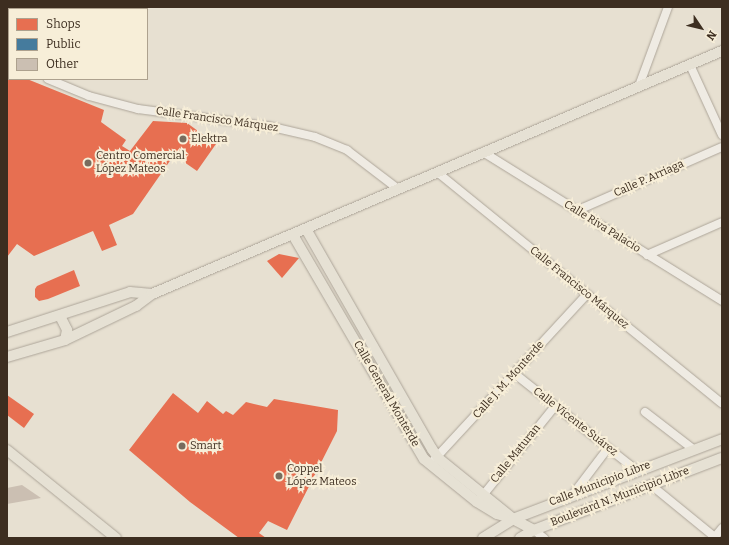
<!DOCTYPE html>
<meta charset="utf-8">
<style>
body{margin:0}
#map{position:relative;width:729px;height:545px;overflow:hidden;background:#e7e0d1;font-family:Bitter,serif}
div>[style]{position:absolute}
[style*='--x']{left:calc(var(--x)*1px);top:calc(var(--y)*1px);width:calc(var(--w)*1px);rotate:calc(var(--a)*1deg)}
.shops>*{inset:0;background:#e76f51}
.public>*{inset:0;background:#457b9d}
.building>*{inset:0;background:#cbbfb2}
.roads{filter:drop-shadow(0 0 1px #ada599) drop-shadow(0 0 1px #ada599)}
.minor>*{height:8px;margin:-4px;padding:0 4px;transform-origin:4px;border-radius:4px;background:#efebe3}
.major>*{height:10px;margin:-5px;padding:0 5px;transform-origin:5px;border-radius:5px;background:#e6e1d4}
.dots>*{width:11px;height:11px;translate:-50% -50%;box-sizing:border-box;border:2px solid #f7eed8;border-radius:50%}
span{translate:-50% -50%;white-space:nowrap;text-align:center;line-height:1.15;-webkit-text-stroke:4px #f7eed8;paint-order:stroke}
.street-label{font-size:11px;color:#3d2e20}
.poi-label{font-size:11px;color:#3d2e20}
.left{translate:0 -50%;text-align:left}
.frame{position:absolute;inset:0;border:8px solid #3d2e20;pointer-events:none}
.legend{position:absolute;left:8px;top:8px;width:140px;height:72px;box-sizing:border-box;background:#f7eed8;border:1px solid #ada18e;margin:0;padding:5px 7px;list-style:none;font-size:12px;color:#3d2e20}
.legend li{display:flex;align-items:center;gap:8px;height:20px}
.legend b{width:20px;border:1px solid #ada18e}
.north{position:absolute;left:681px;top:8px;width:40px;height:40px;-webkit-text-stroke:3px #f7eed8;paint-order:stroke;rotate:125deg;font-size:11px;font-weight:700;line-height:16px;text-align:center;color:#3d2e20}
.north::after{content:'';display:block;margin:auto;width:14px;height:18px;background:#3d2e20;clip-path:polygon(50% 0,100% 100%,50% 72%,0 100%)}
</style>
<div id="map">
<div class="shops">
<div style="clip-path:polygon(7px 69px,9px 79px,27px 79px,104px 110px,101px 122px,126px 140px,122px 146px,130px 151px,153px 121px,187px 123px,216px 144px,197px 171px,174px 155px,133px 214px,109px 225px,117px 245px,102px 251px,93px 231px,34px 256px,17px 244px,7px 257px)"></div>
<div style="clip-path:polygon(279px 254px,299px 258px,282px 278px,267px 261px)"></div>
<div style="clip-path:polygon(74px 270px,80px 286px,48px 299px,39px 301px,35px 297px,35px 289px,37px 286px)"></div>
<div style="clip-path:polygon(173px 393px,198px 413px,207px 401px,223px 414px,226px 411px,233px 415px,246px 402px,267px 407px,274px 399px,338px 410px,337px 431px,287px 530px,268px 521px,259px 533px,266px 538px,239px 538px,190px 502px,129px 450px)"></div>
<div style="clip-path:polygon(7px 395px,34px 414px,24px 428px,7px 415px)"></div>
</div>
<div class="public">
<div style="clip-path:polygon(9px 10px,9px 28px,7px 26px)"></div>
</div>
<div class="building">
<div style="clip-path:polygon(22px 485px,41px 498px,7px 504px,7px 488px)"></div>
</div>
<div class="roads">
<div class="minor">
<div style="--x:7;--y:57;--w:2;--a:27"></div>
<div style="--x:690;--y:65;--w:77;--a:65.4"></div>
<div style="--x:48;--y:79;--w:44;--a:22.5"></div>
<div style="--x:89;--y:96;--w:51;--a:14.9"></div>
<div style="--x:138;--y:109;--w:131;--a:7.5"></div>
<div style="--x:268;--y:126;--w:48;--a:13.2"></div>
<div style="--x:315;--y:137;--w:35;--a:22"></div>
<div style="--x:347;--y:150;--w:64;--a:37.4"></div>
<div style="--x:639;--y:86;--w:84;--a:-69.8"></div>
<div style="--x:483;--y:152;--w:282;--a:31.9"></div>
<div style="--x:437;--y:172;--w:367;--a:39.1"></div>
<div style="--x:576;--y:211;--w:159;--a:-23.7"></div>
<div style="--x:647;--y:255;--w:82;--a:-23.7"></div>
<div style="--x:515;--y:374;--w:154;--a:38.4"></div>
<div style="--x:645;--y:412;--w:61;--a:37.6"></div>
<div style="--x:433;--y:461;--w:227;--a:-47.3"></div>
<div style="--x:651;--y:485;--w:84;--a:39.2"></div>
<div style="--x:574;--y:493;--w:56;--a:-52.9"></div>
<div style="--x:480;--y:499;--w:119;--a:-51.1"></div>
<div style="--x:534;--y:530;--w:13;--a:39"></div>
<div style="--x:714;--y:538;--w:13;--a:-51"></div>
</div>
<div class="major">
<div style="--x:306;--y:229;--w:254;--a:60.2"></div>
<div style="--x:432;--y:449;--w:11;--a:56"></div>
<div style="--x:438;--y:458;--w:94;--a:38.9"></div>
<div style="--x:293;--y:235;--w:259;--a:59.7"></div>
<div style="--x:424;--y:459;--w:68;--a:39.1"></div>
<div style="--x:477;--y:502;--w:23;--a:31"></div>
<div style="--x:497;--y:514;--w:17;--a:17"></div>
<div style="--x:513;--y:519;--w:24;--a:28"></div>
<div style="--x:60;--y:316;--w:16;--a:63"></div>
<div style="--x:67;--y:330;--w:10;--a:101"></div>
<div style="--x:7;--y:332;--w:129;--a:-18"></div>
<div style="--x:130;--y:292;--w:22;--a:5"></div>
<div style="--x:7;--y:357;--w:60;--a:-16.3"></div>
<div style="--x:65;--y:340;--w:79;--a:-25.6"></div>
<div style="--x:136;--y:306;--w:20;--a:-37"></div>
<div style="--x:152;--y:294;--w:620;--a:-23.09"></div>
<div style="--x:7;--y:450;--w:140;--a:38.9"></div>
<div style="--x:483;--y:538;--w:36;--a:-32"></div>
<div style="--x:513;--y:519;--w:224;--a:-20.9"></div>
<div style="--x:520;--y:538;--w:16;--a:-30"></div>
<div style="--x:534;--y:530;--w:201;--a:-21"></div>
</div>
</div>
<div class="dots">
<div style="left:183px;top:139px;background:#786c5e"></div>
<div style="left:88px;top:163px;background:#786c5e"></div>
<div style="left:182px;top:446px;background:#786c5e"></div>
<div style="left:279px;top:476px;background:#786c5e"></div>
</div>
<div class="street-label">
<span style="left:217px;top:120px;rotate:8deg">Calle Francisco Márquez</span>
<span style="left:649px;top:179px;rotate:-24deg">Calle P. Arriaga</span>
<span style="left:602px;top:227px;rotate:32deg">Calle Riva Palacio</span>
<span style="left:579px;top:288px;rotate:39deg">Calle Francisco Márquez</span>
<span style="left:509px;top:380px;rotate:-48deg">Calle J. M. Monterde</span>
<span style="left:386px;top:394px;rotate:60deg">Calle General Monterde</span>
<span style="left:575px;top:422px;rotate:38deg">Calle Vicente Suárez</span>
<span style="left:516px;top:454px;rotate:-51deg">Calle Maturan</span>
<span style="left:600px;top:484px;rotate:-21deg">Calle Municipio Libre</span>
<span style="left:620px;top:497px;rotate:-21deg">Boulevard N. Municipio Libre</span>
</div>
<div class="poi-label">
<span class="left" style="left:191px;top:139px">Elektra</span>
<span class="left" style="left:96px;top:163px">Centro Comercial<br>López Mateos</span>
<span class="left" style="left:190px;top:446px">Smart</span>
<span class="left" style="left:287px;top:476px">Coppel<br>López Mateos</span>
</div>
<div class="frame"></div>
<ul class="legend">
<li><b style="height:11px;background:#e76f51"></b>Shops</li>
<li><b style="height:11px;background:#457b9d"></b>Public</li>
<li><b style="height:11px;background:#cbbfb2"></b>Other</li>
</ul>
<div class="north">N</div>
</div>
